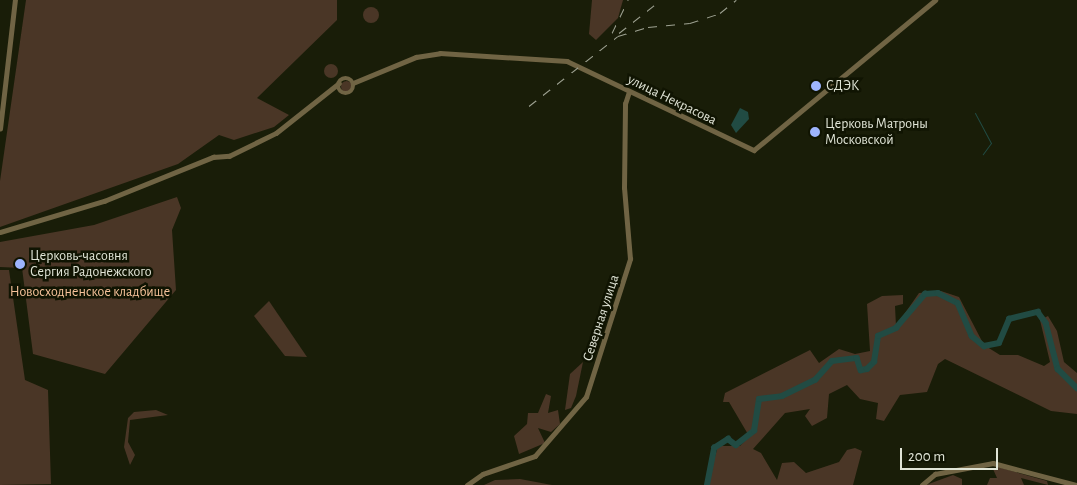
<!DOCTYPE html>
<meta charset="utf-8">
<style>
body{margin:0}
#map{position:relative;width:1077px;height:485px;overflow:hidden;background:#191d08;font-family:"Alegreya Sans",sans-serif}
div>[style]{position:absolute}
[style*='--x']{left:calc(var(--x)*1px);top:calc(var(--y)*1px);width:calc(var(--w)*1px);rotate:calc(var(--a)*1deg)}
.green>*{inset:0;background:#4a3626}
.round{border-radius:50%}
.water>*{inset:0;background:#214b43}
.stream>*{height:1px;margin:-0.5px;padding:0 0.5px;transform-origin:0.5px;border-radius:0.5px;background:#214b43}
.river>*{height:5.5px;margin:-2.75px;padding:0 2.75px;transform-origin:2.75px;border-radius:2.75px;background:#214b43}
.minor>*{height:4.5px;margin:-2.25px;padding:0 2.25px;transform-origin:2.25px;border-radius:2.25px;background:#706444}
.minor>.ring{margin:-2.25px;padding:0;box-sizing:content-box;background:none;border:4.5px solid #706444;border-radius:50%}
.rail>*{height:1px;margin-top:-0.5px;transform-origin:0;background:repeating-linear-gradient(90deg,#9fa393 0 9px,transparent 0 18px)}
.dots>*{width:14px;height:14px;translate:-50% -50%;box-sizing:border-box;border:2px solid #101402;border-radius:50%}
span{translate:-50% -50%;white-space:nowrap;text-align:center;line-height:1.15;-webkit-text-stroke:5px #101402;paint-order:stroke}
.poi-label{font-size:14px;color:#e0e4d6}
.left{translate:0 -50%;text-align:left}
.street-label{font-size:14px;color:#e0e4d6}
.park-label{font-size:14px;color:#f6c29a}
.scale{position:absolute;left:900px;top:448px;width:98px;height:22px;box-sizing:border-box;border:2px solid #e0e4d6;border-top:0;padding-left:6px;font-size:15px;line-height:18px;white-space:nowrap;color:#e0e4d6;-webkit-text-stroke:4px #101402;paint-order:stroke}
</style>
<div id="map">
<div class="green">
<div style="clip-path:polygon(26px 0,337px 0,337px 20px,257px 98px,289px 115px,274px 127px,234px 140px,219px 135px,178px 164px,0 227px,0 181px)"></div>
<div style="clip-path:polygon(592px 0,623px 0,618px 18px,596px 40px,589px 34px)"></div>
<div class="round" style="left:363px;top:7px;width:16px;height:16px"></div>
<div class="round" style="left:324px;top:64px;width:14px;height:14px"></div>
<div class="round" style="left:340.5px;top:80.5px;width:11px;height:11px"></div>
<div style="clip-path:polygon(177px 197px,181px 208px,172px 230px,176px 290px,105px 374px,33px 354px,22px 268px,0 267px,0 242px,94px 225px)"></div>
<div style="clip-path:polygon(0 270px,9px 270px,25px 380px,48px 390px,51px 484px,0 485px)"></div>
<div style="clip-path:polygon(941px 291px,959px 297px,984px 345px,1000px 355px,1018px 355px,1044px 366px,1050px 362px,1040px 320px,1048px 316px,1057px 331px,1064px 362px,1077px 373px,1077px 414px,1051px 411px,945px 359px,938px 364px,927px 392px,900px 395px,884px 421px,876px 419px,878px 403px,860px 399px,847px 385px,829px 394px,827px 418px,812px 426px,805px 416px,810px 409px,785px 413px,753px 449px,761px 453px,777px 480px,782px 463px,794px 462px,806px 473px,839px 462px,847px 450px,855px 448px,862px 451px,853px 485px,707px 485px,718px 446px,740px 446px,749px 436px,729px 402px,723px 402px,725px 393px,810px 350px,819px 363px,839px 349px,855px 354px,870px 351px,867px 304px,882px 296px,903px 295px,903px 304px,895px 306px,896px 326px,919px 293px)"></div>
<div style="clip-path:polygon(269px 301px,307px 357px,285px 356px,254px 316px)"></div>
<div style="clip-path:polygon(583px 362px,576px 396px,571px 408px,565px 410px,570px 374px)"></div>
<div style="clip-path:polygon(546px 394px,551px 396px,548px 413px,558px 410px,560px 424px,551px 432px,538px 428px,545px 443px,519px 454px,514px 436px,527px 424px,528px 413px,538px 413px)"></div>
<div style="clip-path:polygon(156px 410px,168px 415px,130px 420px,128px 442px,135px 455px,130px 465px,124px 447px,128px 418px,134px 412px)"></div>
<div style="clip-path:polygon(998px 467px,1047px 481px,1048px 485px,1021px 478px,1024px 485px,987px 485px,990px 478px,997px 478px,993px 469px)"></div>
<div style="clip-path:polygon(953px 475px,962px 479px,962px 485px,926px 485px)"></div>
<div style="clip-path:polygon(520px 479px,552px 485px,484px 485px,495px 480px)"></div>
</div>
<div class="water">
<div style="clip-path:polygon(740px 108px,748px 112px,749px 119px,736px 133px,731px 125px)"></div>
</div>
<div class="stream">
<div style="--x:975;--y:113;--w:34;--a:62"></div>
<div style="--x:991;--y:143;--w:14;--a:126"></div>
</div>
<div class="river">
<div style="--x:707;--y:485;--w:38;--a:-79"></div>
<div style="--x:714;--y:448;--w:17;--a:-33"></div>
<div style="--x:728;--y:439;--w:10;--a:37"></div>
<div style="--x:736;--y:445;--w:23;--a:-38"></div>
<div style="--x:754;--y:431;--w:32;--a:-81"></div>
<div style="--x:759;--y:399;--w:23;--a:-7"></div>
<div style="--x:782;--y:396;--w:37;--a:-26"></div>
<div style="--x:815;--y:380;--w:25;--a:-48"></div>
<div style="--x:832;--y:361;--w:25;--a:-7"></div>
<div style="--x:857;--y:358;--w:13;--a:72"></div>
<div style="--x:861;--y:370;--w:6;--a:-9"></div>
<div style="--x:867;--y:369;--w:10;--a:-45"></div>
<div style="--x:874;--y:362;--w:26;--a:-81"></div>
<div style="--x:878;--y:336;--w:20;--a:-24"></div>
<div style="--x:896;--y:328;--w:45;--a:-49.5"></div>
<div style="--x:925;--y:294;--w:13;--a:-4"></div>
<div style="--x:938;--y:293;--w:22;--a:27"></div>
<div style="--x:958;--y:303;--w:36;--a:67"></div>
<div style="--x:972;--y:336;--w:16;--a:40"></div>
<div style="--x:984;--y:346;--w:15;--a:-11"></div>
<div style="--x:999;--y:343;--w:26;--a:-67"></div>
<div style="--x:1009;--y:319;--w:30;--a:-14"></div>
<div style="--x:1038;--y:312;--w:14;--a:54"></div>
<div style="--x:1046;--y:323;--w:48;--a:75.4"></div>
<div style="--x:1058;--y:369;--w:27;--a:45"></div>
</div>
<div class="minor">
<div class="ring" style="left:338px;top:78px;width:11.5px;height:11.5px"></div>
<div style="--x:353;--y:83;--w:68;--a:-22.4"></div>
<div style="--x:416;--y:57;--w:24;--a:-9"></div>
<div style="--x:440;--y:53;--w:127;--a:3.6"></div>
<div style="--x:567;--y:61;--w:207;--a:25.5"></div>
<div style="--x:754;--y:150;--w:235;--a:-39.6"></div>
<div style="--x:0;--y:129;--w:130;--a:-83.4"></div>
<div style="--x:0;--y:232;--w:109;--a:-16.6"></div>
<div style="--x:104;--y:201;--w:118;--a:-22"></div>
<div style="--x:213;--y:157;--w:16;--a:-4"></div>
<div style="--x:229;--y:156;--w:52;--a:-26.1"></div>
<div style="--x:276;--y:133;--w:80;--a:-38.4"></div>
<div style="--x:467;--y:485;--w:19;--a:-35"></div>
<div style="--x:483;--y:474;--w:55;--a:-19.1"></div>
<div style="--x:535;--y:456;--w:78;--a:-49.2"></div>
<div style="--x:586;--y:397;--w:145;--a:-72.3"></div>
<div style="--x:630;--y:259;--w:71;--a:-94.8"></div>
<div style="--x:624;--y:188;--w:84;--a:-89.3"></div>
<div style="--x:625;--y:104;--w:13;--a:-72"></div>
<div style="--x:922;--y:485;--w:17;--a:-40"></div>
<div style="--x:935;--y:474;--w:59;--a:-10.7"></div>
<div style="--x:993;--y:463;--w:86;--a:14.8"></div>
</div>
<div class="rail">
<div style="--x:612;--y:33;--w:37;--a:-64"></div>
<div style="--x:619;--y:33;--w:53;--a:-38.2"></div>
<div style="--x:529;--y:106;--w:113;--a:-38.2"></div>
<div style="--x:618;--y:36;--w:31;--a:-17"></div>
<div style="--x:648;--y:27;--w:42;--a:-5.4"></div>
<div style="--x:690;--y:23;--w:32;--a:-18"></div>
<div style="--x:720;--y:13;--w:21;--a:-39"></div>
</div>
<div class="dots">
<div style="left:816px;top:86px;background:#9db4fd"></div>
<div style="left:815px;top:132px;background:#9db4fd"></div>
<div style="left:20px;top:264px;background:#9db4fd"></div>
</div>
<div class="poi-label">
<span class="left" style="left:826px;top:86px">СДЭК</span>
<span class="left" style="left:825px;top:132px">Церковь Матроны<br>Московской</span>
<span class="left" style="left:30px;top:264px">Церковь-часовня<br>Сергия Радонежского</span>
</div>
<div class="street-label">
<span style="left:672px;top:100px;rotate:26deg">улица Некрасова</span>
<span style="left:601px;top:318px;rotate:-72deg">Северная улица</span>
</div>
<div class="park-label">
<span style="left:90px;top:292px">Новосходненское кладбище</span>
</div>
<div class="scale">200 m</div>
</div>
